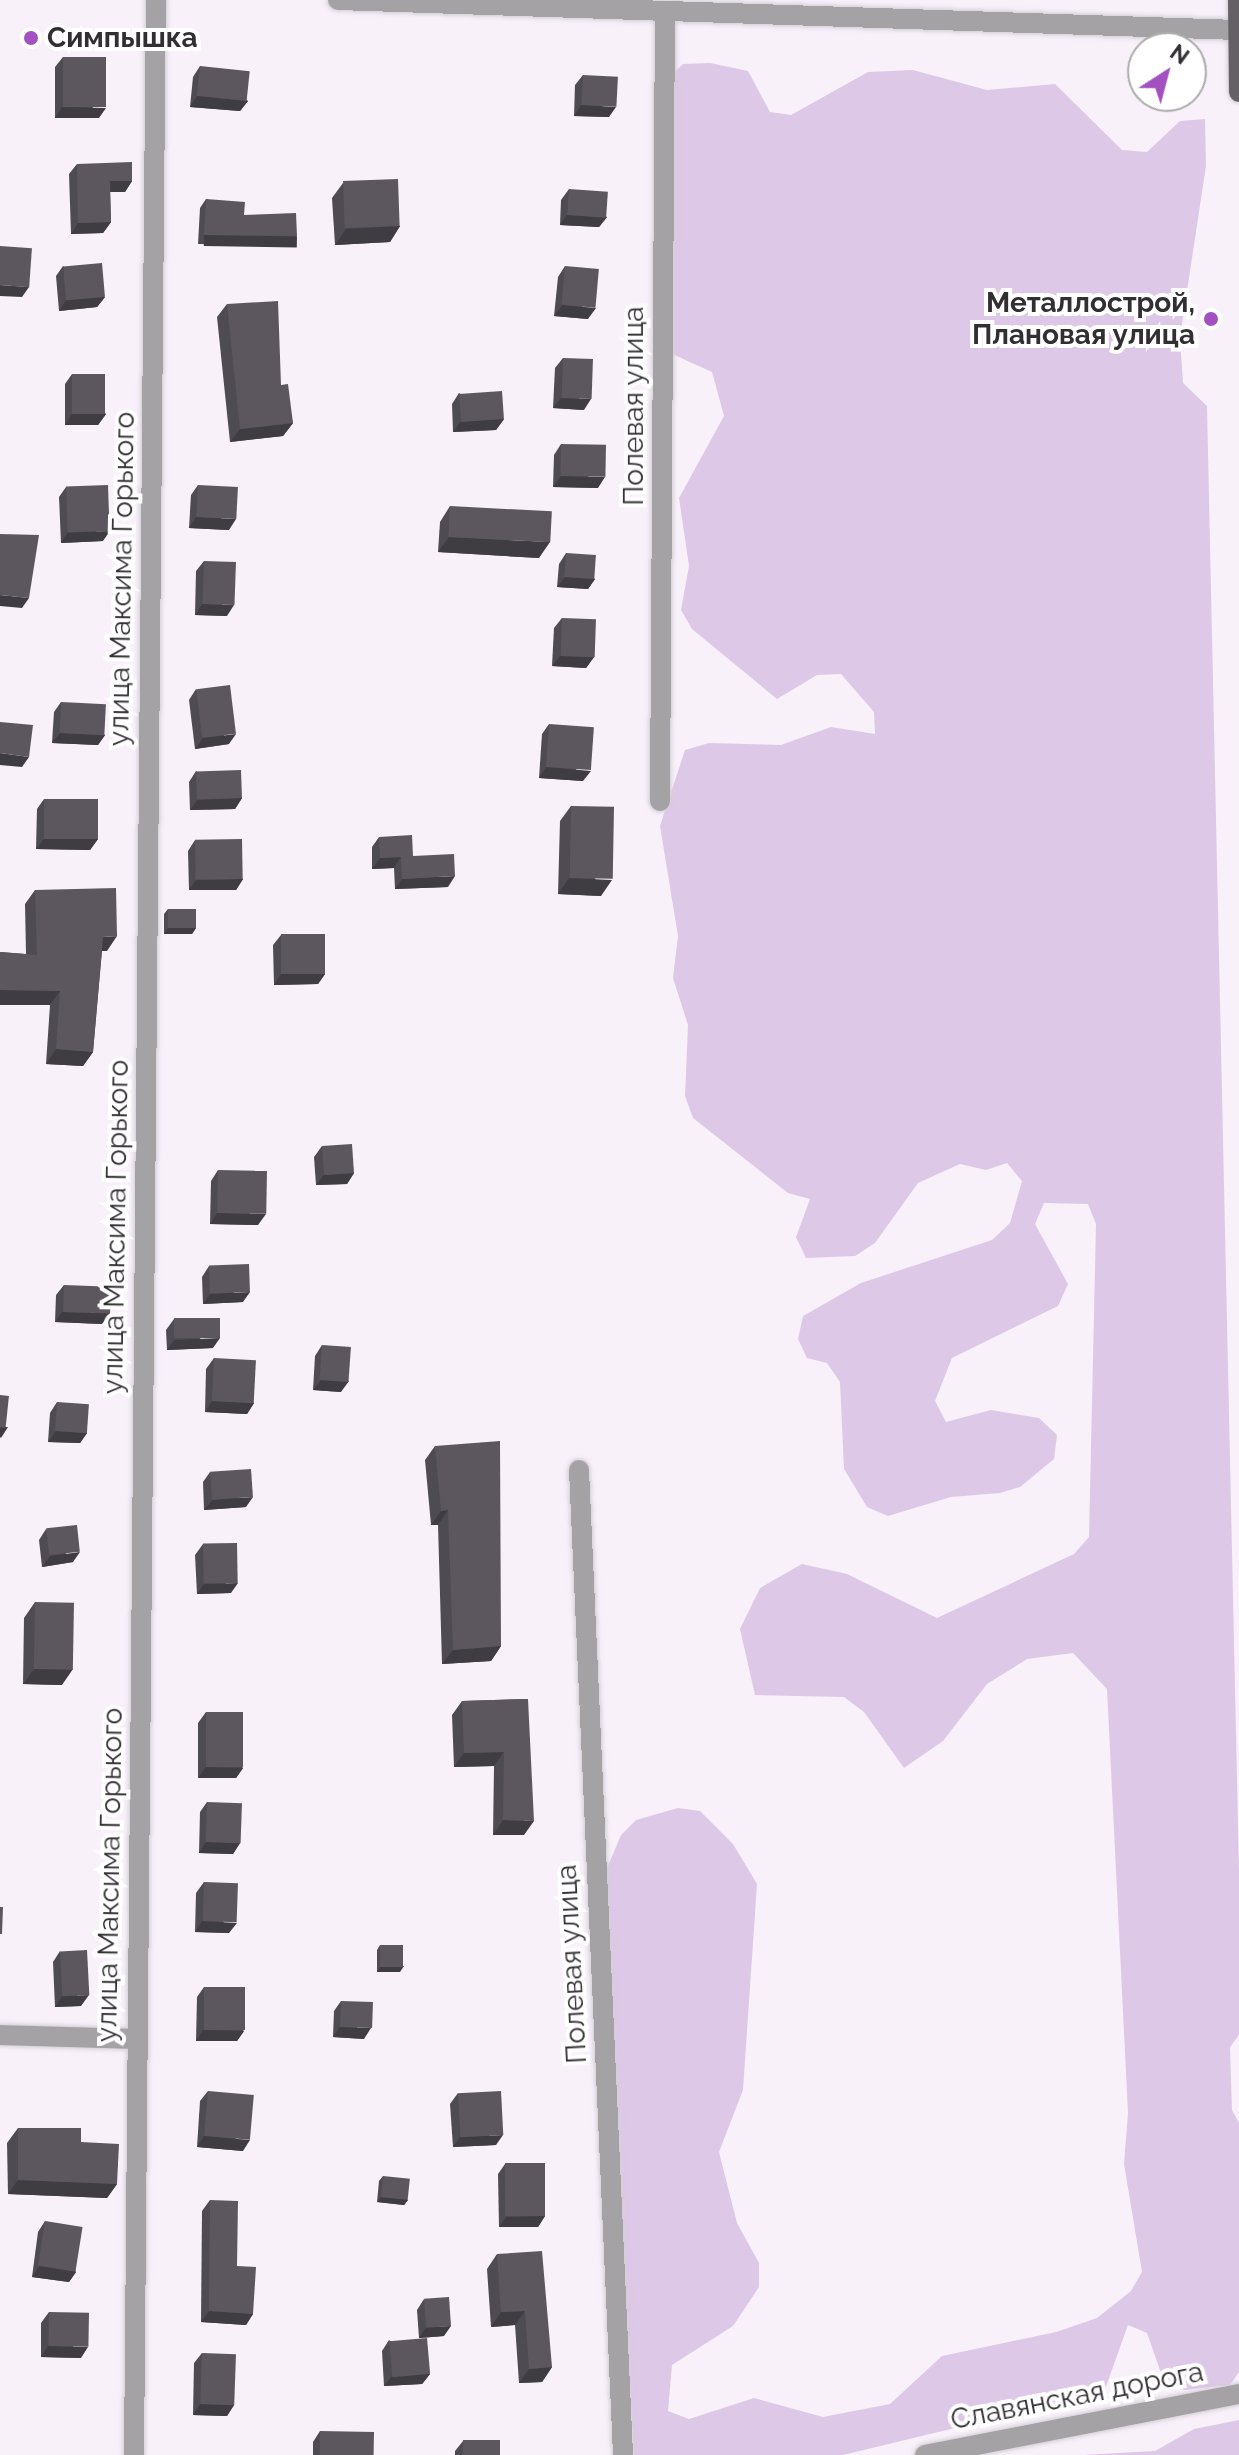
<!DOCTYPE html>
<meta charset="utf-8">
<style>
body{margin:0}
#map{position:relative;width:1239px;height:2455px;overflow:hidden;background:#f8f1fa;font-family:Raleway,sans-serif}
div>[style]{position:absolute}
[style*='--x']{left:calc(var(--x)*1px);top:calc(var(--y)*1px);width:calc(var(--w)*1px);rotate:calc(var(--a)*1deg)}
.green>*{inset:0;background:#dec8e8}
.roads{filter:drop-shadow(0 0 2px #d4ced6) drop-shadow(0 0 2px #d4ced6)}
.minor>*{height:20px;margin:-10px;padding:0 10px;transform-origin:10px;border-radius:10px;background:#a5a2a6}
.major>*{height:20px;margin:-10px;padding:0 10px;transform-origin:10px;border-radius:10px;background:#656066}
.wall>*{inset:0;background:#4f4b52}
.shaded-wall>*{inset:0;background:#403d42;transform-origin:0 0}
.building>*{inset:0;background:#5c575f;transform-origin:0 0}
.dots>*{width:22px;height:22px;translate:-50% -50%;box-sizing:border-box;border:4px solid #fff;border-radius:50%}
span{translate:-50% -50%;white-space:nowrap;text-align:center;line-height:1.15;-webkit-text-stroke:8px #fff;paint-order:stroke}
.poi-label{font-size:28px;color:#322f33;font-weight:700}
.left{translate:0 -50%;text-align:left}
.right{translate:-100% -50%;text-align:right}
.street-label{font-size:28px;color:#322f33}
.north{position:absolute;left:1127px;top:32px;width:80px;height:80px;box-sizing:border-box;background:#fff;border:2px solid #adacad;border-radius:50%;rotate:36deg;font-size:22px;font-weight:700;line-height:32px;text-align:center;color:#322f33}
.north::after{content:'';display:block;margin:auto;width:28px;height:36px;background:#a351c1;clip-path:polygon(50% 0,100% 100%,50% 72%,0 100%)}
</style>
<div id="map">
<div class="green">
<div style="clip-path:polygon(710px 63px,748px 71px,770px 112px,791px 115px,868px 72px,913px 70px,987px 90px,1055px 84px,1122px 150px,1147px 152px,1180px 121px,1205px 119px,1206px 166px,1180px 337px,1183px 383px,1207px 406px,1239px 1871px,1239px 2035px,1230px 2047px,1232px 2110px,1239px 2123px,1239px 2372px,1230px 2385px,1184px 2390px,1161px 2373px,1147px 2333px,1128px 2325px,1104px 2392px,843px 2455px,634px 2455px,602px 1880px,621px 1835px,636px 1820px,678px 1808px,700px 1811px,733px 1844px,757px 1884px,743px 2090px,719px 2152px,737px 2223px,759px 2263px,759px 2287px,733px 2326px,672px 2365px,668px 2411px,689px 2419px,754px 2398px,823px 2417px,890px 2404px,942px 2356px,1056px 2332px,1097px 2318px,1131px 2291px,1142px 2272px,1124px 2164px,1128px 2113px,1107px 1689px,1073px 1653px,1027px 1659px,987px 1684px,943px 1741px,904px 1768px,864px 1712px,844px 1697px,755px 1695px,740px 1629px,760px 1588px,802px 1564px,847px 1574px,937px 1618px,1074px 1554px,1089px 1537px,1096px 1224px,1088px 1204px,1044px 1203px,1035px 1224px,1068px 1284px,1058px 1306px,952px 1358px,935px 1401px,946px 1422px,991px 1410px,1039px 1418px,1057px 1435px,1054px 1459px,1020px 1487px,1000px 1493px,951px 1497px,888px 1516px,867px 1507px,844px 1469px,840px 1382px,827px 1363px,807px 1358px,798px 1339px,803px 1316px,861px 1283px,992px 1240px,1010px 1223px,1022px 1181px,1007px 1163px,986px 1170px,960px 1164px,918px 1183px,875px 1243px,855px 1256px,806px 1258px,796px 1237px,810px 1199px,788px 1193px,693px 1118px,685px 1096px,688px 1025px,673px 978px,678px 936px,660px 826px,685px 750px,709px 743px,781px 745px,831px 727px,875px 734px,874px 712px,841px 674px,817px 675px,777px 699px,692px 629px,681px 610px,689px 566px,679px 498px,724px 416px,712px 372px,670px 353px,667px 79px,683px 64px)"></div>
<div style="clip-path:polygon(1239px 2420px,1239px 2455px,1083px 2455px,1155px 2451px,1194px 2429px)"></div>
</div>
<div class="roads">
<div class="minor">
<div style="--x:338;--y:0;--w:900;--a:1.91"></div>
<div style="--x:660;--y:801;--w:789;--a:-89.64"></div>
<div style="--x:579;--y:1470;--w:986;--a:87.44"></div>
<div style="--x:0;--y:2035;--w:136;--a:1.7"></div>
<div style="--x:134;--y:2455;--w:2455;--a:-89.49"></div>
<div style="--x:925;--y:2455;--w:320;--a:-11"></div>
</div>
<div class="major">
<div style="--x:1238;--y:0;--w:92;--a:89.4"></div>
</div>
</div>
<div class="wall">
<div style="clip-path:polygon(63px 57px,99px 118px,55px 118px,55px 67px)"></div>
<div style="clip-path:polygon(200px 66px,248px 101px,240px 111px,190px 107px,193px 77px)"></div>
<div style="clip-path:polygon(583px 75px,609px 117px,574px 116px,575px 85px)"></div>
<div style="clip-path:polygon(77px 164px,132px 181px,125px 192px,110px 192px,111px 222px,103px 233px,71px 234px,69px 174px)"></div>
<div style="clip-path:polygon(343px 183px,400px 226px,390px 242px,335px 245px,332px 198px)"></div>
<div style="clip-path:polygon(569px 189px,607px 217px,599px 227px,560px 225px,561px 200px)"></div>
<div style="clip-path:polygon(206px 199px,244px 215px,297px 236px,291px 245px,198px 244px,200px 208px)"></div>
<div style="clip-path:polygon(63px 266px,105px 297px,97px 307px,59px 311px,56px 276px)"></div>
<div style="clip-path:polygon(565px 266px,588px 319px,554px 316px,558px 277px)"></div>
<div style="clip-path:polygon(227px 304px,281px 385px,293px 423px,283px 436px,230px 442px,217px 317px)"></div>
<div style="clip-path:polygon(563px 358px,584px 410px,553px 408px,555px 368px)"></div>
<div style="clip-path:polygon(72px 374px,106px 414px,98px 425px,65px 425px,65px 384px)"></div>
<div style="clip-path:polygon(459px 393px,504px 419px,496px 430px,453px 432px,452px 404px)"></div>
<div style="clip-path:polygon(561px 444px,598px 488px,553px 487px,554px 455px)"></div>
<div style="clip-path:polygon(198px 485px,229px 530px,189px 528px,191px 495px)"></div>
<div style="clip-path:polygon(66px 487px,103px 541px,61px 543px,59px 497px)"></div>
<div style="clip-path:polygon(450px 506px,539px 558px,438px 552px,440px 522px)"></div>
<div style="clip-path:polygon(566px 553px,595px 579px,588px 589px,557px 587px,559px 564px)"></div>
<div style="clip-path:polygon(204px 561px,227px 616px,195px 615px,196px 571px)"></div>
<div style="clip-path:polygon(562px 618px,594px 657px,586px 668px,552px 666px,554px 628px)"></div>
<div style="clip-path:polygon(196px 689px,229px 744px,195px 749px,189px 700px)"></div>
<div style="clip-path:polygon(61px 702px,105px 735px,98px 745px,52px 743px,54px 712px)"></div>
<div style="clip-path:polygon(549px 724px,583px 781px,539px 778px,542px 734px)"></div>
<div style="clip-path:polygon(196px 771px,242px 798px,235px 809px,190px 810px,189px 782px)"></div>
<div style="clip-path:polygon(44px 799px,98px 839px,90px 850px,36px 849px,37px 809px)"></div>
<div style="clip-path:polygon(571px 806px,601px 896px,558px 894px,560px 821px)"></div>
<div style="clip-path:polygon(379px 837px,413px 856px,448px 887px,395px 889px,394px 868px,372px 869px,372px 847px)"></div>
<div style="clip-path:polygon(195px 840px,243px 879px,236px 890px,189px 890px,188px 851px)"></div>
<div style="clip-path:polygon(35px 890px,107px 951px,102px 951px,93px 1052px,83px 1066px,46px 1064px,50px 1005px,0 1005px,0 952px,26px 954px,25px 904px)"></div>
<div style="clip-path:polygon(168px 909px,196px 928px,192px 934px,164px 934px,164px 914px)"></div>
<div style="clip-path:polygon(281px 935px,325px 974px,318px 984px,274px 985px,273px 945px)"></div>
<div style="clip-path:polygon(322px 1146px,354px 1173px,347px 1184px,316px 1185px,314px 1157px)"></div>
<div style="clip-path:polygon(218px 1170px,258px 1225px,210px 1224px,211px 1181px)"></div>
<div style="clip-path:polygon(209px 1266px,243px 1302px,203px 1304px,202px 1277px)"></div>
<div style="clip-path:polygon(64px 1285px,102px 1324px,55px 1322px,56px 1295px)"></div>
<div style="clip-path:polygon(174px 1319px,213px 1348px,167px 1350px,166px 1330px)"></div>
<div style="clip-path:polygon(322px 1345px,341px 1392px,313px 1390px,315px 1356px)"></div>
<div style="clip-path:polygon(214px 1358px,254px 1403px,247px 1414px,205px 1412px,206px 1369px)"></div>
<div style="clip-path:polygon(57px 1402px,87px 1433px,80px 1443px,48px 1442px,50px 1413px)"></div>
<div style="clip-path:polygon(435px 1446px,501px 1646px,491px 1661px,442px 1664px,438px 1525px,431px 1525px,425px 1460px)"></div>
<div style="clip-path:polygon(210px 1472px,246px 1507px,204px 1510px,203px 1482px)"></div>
<div style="clip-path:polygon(46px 1529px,73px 1562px,42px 1567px,39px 1540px)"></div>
<div style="clip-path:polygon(203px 1544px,231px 1593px,197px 1594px,195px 1555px)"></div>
<div style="clip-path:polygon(35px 1602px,62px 1685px,23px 1684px,24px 1618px)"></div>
<div style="clip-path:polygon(528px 1699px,524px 1835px,493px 1835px,494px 1766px,454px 1767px,452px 1715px,462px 1701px)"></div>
<div style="clip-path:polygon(206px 1712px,243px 1768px,236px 1778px,198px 1778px,198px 1723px)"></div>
<div style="clip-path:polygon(207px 1802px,240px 1843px,233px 1854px,199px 1853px,200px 1812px)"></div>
<div style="clip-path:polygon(204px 1882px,229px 1933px,195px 1932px,196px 1893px)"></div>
<div style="clip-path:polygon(380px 1945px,400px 1972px,377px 1972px,377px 1950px)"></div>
<div style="clip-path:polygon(60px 1951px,81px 2006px,55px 2007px,53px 1962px)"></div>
<div style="clip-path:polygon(204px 1987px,244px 2031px,237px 2041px,196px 2041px,197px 1997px)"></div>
<div style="clip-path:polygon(341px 2001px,364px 2039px,333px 2037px,334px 2011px)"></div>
<div style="clip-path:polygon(208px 2091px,243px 2151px,197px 2147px,200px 2101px)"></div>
<div style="clip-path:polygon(458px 2093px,496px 2145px,453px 2147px,450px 2104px)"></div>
<div style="clip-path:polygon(18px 2128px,81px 2142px,117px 2184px,107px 2198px,8px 2194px,7px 2143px)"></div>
<div style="clip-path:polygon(505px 2164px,545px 2216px,538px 2227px,499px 2227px,498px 2174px)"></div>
<div style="clip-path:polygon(383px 2176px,408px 2200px,404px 2205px,377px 2202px,379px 2181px)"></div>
<div style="clip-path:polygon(210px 2200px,237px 2266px,253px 2314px,246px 2325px,201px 2322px,202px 2211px)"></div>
<div style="clip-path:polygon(45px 2221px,76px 2272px,69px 2282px,32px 2277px,38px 2232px)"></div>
<div style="clip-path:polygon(497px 2254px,552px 2367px,542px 2382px,519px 2383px,515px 2325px,491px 2327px,487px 2269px)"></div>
<div style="clip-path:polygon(424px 2299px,444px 2336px,419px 2338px,417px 2310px)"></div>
<div style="clip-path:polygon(49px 2312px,81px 2358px,41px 2357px,41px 2323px)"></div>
<div style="clip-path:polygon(389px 2340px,430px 2374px,422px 2384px,384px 2386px,382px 2351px)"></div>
<div style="clip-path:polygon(202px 2353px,234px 2405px,227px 2416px,193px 2415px,194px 2363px)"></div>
<div style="clip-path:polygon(320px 2431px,373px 2455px,313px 2455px,313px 2442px)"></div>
<div style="clip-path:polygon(463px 2441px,500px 2455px,455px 2455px,455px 2451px)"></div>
</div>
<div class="shaded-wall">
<div style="clip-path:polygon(197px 96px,248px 101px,240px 111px,190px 107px)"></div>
<div style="clip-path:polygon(581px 105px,616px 107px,609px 117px,574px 116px)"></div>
<div style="clip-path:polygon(62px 107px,106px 108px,99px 118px,55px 118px)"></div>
<div style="clip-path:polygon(110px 181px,132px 181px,125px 192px,102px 192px)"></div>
<div style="clip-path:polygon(567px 215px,607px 217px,599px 227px,560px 225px)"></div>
<div style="clip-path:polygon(111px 222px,103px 233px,71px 234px,78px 223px)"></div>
<div style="clip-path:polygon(400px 226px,390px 242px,335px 245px,346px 229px)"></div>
<div style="left:204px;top:235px;width:93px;height:11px;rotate:1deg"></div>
<div style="clip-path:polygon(0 285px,29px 287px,22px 297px,0 296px)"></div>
<div style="clip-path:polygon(105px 297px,97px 307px,59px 311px,66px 300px)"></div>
<div style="clip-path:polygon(562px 305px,596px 308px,588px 319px,554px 316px)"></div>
<div style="clip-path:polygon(561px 398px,591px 399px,584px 410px,553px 408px)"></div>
<div style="clip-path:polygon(72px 414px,106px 414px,98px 425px,65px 425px)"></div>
<div style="clip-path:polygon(504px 419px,496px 430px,453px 432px,461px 421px)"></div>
<div style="clip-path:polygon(293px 423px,283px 436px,230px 442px,240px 429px)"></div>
<div style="clip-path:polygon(561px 476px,605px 477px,598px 488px,553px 487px)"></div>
<div style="clip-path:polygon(196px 517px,236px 519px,229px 530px,189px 528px)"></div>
<div style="clip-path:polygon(110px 531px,103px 541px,61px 543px,68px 532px)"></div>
<div style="clip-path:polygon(449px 537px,550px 542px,539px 558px,438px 552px)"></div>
<div style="clip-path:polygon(565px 577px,595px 579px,588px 589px,557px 587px)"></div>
<div style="clip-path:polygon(0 595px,29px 598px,22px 608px,0 606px)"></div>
<div style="clip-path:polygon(202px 604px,234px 605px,227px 616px,195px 615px)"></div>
<div style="clip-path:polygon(560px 656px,594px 657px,586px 668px,552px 666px)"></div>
<div style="clip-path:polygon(60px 733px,105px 735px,98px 745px,52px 743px)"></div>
<div style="clip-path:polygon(236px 734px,229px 744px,195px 749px,203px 738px)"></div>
<div style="clip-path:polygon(0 753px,29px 757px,22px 767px,0 765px)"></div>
<div style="clip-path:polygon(546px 767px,591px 771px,583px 781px,539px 778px)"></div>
<div style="clip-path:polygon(242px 798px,235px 809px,190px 810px,197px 800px)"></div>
<div style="clip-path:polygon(44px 839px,98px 839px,90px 850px,36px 849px)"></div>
<div style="clip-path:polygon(401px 857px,394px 868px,372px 869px,380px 858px)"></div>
<div style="clip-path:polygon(455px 876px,448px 887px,395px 889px,402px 879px)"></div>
<div style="clip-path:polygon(569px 878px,612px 880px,601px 896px,558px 894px)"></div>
<div style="clip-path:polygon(243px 879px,236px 890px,189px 890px,196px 880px)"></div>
<div style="clip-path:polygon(168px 928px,196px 928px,192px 934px,164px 934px)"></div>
<div style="clip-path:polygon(117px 936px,107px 951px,93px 951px,103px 937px)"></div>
<div style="clip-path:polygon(281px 974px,325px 974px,318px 984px,274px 985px)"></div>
<div style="clip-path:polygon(0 990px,60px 991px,50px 1005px,0 1005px)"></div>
<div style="clip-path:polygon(56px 1049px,93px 1052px,83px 1066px,46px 1064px)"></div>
<div style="clip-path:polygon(354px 1173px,347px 1184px,316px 1185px,324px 1175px)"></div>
<div style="clip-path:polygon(217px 1213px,266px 1214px,258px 1225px,210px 1224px)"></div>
<div style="clip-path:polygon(250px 1292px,243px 1302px,203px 1304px,210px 1294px)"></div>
<div style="clip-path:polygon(62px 1312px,110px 1313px,102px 1324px,55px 1322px)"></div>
<div style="clip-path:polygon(220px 1338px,213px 1348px,167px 1350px,174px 1340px)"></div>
<div style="clip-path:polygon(321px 1380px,349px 1381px,341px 1392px,313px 1390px)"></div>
<div style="clip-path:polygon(212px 1401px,254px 1403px,247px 1414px,205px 1412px)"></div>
<div style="clip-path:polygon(0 1427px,8px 1427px,1px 1438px,0 1437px)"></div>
<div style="clip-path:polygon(56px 1431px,87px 1433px,80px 1443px,48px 1442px)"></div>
<div style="clip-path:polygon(253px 1497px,246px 1507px,204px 1510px,212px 1500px)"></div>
<div style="clip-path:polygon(448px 1510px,438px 1525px,431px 1525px,441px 1511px)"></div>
<div style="clip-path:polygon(80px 1552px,73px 1562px,42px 1567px,50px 1556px)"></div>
<div style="clip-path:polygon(238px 1583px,231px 1593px,197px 1594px,204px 1584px)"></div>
<div style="clip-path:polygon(501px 1646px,491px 1661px,442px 1664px,453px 1650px)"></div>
<div style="clip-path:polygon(34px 1669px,73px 1669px,62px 1685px,23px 1684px)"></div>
<div style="clip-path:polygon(504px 1752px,494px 1766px,454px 1767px,464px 1753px)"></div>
<div style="clip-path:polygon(206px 1767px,243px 1768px,236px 1778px,198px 1778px)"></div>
<div style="clip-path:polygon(503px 1820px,534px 1821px,524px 1835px,493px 1835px)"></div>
<div style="clip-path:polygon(206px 1842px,240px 1843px,233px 1854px,199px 1853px)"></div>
<div style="clip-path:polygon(202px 1921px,237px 1923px,229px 1933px,195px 1932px)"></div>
<div style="clip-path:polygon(404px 1966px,400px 1972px,377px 1972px,380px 1967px)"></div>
<div style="clip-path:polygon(89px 1995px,81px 2006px,55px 2007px,62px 1996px)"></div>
<div style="clip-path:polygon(340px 2027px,371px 2028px,364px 2039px,333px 2037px)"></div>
<div style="clip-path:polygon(203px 2030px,244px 2031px,237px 2041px,196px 2041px)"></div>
<div style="clip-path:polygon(503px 2135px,496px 2145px,453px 2147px,460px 2137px)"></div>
<div style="clip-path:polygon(204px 2136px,250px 2140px,243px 2151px,197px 2147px)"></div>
<div style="clip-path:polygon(18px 2180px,117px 2184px,107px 2198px,8px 2194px)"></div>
<div style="clip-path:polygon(381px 2197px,408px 2200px,404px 2205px,377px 2202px)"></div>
<div style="clip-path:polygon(545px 2216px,538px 2227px,499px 2227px,506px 2217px)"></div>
<div style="clip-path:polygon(39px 2266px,76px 2272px,69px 2282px,32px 2277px)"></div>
<div style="clip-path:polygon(209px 2311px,253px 2314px,246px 2325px,201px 2322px)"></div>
<div style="clip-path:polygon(525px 2311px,515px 2325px,491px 2327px,501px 2312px)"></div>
<div style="clip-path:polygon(451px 2326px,444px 2336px,419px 2338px,426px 2327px)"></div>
<div style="clip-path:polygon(48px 2346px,88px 2347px,81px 2358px,41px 2357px)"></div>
<div style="clip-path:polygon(552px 2367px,542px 2382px,519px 2383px,529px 2369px)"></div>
<div style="clip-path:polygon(430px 2374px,422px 2384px,384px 2386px,392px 2376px)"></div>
<div style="clip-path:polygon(200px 2404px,234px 2405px,227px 2416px,193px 2415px)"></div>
</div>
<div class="building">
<div style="left:63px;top:57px;width:43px;height:50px"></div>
<div style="left:200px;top:66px;width:50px;height:30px;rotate:6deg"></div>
<div style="left:583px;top:75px;width:35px;height:30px;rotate:3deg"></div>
<div style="clip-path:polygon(132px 162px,132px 181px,110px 181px,111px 222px,78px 223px,77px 164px)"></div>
<div style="left:398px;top:179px;width:47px;height:55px;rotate:88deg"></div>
<div style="left:569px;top:189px;width:39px;height:26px;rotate:4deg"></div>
<div style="clip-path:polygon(206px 199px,245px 202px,244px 215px,296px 213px,297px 236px,204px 235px)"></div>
<div style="left:0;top:246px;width:32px;height:39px;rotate:4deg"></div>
<div style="left:102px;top:263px;width:34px;height:39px;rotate:85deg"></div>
<div style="left:565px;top:266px;width:34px;height:39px;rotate:5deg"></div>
<div style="clip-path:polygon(278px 301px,281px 385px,288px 384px,293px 423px,240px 429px,227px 304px)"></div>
<div style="left:563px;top:358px;width:30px;height:40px;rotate:2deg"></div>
<div style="left:72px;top:374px;width:33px;height:40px"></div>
<div style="left:502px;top:391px;width:28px;height:43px;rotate:86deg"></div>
<div style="left:561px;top:444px;width:45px;height:32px;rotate:1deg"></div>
<div style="left:108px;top:485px;width:46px;height:42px;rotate:88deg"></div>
<div style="left:198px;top:485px;width:40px;height:32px;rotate:3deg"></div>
<div style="left:450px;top:506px;width:102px;height:31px;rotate:3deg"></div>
<div style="clip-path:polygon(0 534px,39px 535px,29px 598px,0 595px)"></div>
<div style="left:566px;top:553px;width:30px;height:24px;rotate:4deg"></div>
<div style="left:204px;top:561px;width:32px;height:43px;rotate:2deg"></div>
<div style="left:562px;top:618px;width:34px;height:38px;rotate:2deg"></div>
<div style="left:230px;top:685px;width:49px;height:34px;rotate:83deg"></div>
<div style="left:61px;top:702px;width:45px;height:31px;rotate:3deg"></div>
<div style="clip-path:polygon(0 722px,33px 725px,29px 757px,0 753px)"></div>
<div style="left:549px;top:724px;width:45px;height:43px;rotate:4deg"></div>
<div style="left:241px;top:770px;width:28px;height:45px;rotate:88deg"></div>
<div style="left:44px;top:799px;width:54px;height:40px"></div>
<div style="left:571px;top:806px;width:43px;height:72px;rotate:1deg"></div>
<div style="clip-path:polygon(412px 835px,413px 856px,454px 854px,455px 876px,402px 879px,401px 857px,380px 858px,379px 837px)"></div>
<div style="left:242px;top:839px;width:40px;height:47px;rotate:89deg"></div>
<div style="clip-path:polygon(116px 888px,117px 936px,103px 937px,93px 1052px,56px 1049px,60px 991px,0 990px,0 952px,37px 955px,35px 890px)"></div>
<div style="left:168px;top:909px;width:28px;height:19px"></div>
<div style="left:325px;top:934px;width:40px;height:44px;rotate:90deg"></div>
<div style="left:352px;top:1144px;width:29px;height:30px;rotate:86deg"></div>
<div style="left:218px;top:1170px;width:49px;height:43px;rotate:1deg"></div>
<div style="left:249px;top:1264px;width:28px;height:40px;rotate:88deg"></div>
<div style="left:64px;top:1285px;width:47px;height:27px;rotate:2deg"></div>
<div style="left:220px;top:1318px;width:20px;height:46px;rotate:90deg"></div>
<div style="left:322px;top:1345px;width:29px;height:35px;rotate:4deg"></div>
<div style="left:214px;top:1358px;width:42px;height:43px;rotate:3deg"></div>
<div style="left:0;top:1395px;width:9px;height:32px;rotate:6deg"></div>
<div style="left:57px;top:1402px;width:32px;height:29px;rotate:4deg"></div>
<div style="clip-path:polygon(500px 1441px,501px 1646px,453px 1650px,448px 1510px,441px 1511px,435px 1446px)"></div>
<div style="left:251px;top:1469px;width:28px;height:41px;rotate:86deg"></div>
<div style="left:77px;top:1525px;width:27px;height:31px;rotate:84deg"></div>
<div style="left:237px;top:1543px;width:40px;height:34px;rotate:89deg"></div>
<div style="left:35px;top:1602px;width:39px;height:67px;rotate:1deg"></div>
<div style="clip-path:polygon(528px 1699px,534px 1821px,503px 1820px,504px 1752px,464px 1753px,462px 1701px)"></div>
<div style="left:206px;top:1712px;width:37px;height:55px"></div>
<div style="left:207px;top:1802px;width:35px;height:40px;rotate:2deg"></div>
<div style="left:204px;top:1882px;width:34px;height:39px;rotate:2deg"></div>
<div style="clip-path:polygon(0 1907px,3px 1907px,2px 1934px,0 1934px)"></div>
<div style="left:380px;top:1945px;width:23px;height:22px"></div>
<div style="left:87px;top:1950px;width:45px;height:27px;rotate:87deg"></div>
<div style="left:204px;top:1987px;width:41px;height:43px"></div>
<div style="left:341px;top:2001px;width:32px;height:26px;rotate:2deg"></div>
<div style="left:208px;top:2091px;width:46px;height:45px;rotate:5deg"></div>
<div style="left:501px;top:2091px;width:44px;height:43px;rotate:87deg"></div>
<div style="clip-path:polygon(18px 2128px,81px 2128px,81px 2142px,119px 2144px,117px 2184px,18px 2180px)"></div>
<div style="left:545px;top:2163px;width:53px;height:40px;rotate:90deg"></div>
<div style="left:383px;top:2176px;width:27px;height:21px;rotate:6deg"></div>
<div style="clip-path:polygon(210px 2200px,238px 2201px,237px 2266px,256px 2267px,253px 2314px,209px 2311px)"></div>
<div style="left:45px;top:2221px;width:38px;height:45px;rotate:9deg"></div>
<div style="clip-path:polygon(542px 2251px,552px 2367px,529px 2369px,525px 2311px,501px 2312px,497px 2254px)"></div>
<div style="left:449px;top:2297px;width:29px;height:25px;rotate:86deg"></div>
<div style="left:49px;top:2312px;width:40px;height:34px;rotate:1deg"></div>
<div style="left:427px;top:2338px;width:36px;height:38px;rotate:85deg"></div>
<div style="left:202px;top:2353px;width:34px;height:51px;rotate:2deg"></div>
<div style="left:320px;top:2431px;width:54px;height:24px;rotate:1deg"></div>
<div style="left:500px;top:2440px;width:15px;height:37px;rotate:90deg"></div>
</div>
<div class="dots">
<div style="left:31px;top:38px;background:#a351c1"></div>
<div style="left:1211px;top:319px;background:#a351c1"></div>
</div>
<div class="poi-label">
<span class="left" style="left:47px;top:38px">Симпышка</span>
<span class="right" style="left:1195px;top:319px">Металлострой,<br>Плановая улица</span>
</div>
<div class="street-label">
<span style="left:634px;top:406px;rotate:-90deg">Полевая улица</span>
<span style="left:122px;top:579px;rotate:-89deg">улица Максима Горького</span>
<span style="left:116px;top:1227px;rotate:-89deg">улица Максима Горького</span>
<span style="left:110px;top:1875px;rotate:-89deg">улица Максима Горького</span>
<span style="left:572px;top:1964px;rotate:-93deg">Полевая улица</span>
<span style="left:1077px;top:2396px;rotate:-11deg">Славянская дорога</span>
</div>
<div class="north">N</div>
</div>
